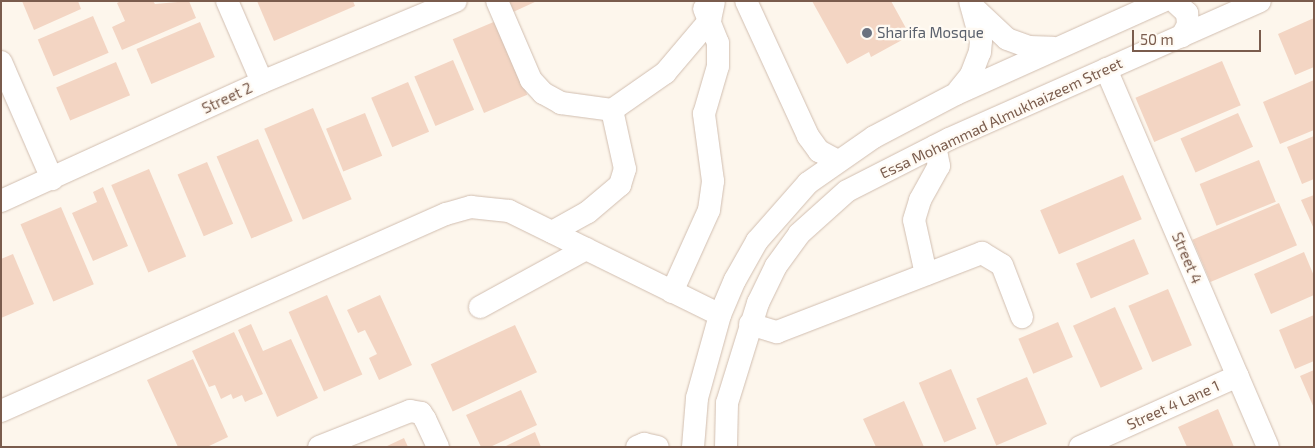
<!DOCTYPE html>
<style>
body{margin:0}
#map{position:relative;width:1315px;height:448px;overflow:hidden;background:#fdf6ec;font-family:"Exo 2",sans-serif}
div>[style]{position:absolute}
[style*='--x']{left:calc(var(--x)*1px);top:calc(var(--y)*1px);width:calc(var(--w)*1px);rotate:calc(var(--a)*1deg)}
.building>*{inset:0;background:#f3d5c3;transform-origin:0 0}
.roads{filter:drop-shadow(0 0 1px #d1beb0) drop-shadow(0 0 1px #d1beb0)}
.minor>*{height:22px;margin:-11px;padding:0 11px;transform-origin:11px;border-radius:11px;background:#fff}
.dots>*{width:14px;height:14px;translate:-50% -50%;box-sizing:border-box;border:2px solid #fffaf3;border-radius:50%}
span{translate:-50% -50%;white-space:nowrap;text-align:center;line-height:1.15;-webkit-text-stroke:4.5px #fffaf3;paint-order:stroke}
.worship-label{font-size:15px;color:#5b616d}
.left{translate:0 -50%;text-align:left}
.street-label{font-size:15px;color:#7a5c4d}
.frame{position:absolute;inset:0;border:2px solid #7a5c4d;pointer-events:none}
.scale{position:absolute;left:1132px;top:30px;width:129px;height:22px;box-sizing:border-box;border:2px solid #7a5c4d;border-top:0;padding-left:6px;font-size:15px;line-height:18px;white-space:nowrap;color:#7a5c4d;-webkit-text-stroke:4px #fffaf3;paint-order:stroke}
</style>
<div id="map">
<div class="building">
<div style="clip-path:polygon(22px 1px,78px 1px,81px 9px,34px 30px)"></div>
<div style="clip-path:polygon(121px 1px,153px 1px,155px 4px,189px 1px,196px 18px,122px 50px,112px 27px,125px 21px,117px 3px)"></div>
<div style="clip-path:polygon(257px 1px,353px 1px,355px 6px,274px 41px)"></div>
<div style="clip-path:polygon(506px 1px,537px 1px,511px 13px)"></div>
<div style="clip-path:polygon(812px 1px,891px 1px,907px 30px,900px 35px,902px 40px,871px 57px,869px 52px,847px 64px)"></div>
<div style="left:93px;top:16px;width:40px;height:60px;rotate:67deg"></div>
<div style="clip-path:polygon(1314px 18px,1314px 67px,1295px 75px,1278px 34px)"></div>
<div style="left:496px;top:21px;width:80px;height:47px;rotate:67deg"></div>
<div style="left:200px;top:22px;width:38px;height:69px;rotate:67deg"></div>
<div style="left:453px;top:60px;width:54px;height:42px;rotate:67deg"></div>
<div style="left:1222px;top:61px;width:48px;height:94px;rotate:67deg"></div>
<div style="left:116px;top:62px;width:36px;height:65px;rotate:67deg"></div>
<div style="clip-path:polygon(1314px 80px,1314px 130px,1280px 144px,1263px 102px)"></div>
<div style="left:408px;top:82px;width:54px;height:40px;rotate:67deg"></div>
<div style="left:313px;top:108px;width:99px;height:53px;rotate:67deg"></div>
<div style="left:365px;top:113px;width:46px;height:42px;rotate:68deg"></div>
<div style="left:1238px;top:113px;width:37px;height:63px;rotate:66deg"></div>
<div style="clip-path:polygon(1314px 136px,1314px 179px,1302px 184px,1287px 147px)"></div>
<div style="left:258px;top:139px;width:89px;height:45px;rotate:67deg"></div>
<div style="left:1259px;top:160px;width:45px;height:64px;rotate:68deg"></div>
<div style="left:207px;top:162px;width:67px;height:32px;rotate:67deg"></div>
<div style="left:149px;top:169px;width:95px;height:41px;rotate:67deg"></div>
<div style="left:1123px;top:175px;width:48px;height:90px;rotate:67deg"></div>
<div style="clip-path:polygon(103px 187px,128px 246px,93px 261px,72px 213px,97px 202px,93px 192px)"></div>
<div style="clip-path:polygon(1314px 195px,1314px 229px,1301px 200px)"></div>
<div style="left:1279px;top:203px;width:46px;height:94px;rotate:67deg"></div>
<div style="left:61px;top:207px;width:84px;height:44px;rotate:67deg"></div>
<div style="left:1134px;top:239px;width:38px;height:63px;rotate:67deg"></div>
<div style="clip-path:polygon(1304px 252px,1314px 276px,1314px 295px,1271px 314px,1254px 274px)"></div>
<div style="clip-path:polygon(13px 254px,34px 304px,1px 318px,1px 259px)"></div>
<div style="left:1168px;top:289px;width:61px;height:43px;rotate:67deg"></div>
<div style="left:327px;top:295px;width:87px;height:42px;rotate:66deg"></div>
<div style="clip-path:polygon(380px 295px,412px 365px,379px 380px,369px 358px,377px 354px,365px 330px,358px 333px,347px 310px)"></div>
<div style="left:1115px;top:307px;width:68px;height:46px;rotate:66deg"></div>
<div style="clip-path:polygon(1314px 315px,1314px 361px,1295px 369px,1279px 330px)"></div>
<div style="left:1058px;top:322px;width:38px;height:43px;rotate:67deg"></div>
<div style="clip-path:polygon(251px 324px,263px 351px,291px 339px,318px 398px,277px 417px,238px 330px)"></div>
<div style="left:515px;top:325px;width:52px;height:93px;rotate:65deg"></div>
<div style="clip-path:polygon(234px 332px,263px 394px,245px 402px,242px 395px,233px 399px,231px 394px,221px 399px,215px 385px,209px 387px,192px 351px)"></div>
<div style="clip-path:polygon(193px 359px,228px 437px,207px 447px,178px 447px,147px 380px)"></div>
<div style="left:951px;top:369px;width:65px;height:35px;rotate:67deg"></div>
<div style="clip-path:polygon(1314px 370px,1314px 408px,1300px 376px)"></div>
<div style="left:1027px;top:377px;width:51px;height:55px;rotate:67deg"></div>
<div style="clip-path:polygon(521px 390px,537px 425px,490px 447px,481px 447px,466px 415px)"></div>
<div style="clip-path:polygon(904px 401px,924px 447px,876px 447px,863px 419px)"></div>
<div style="clip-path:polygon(1218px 409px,1234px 447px,1187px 447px,1178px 427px)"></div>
<div style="clip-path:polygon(535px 432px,541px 447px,504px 447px)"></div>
<div style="clip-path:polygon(404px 438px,408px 447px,385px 447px)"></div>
</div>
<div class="roads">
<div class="minor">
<div style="--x:227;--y:1;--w:88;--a:66.6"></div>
<div style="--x:497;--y:1;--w:86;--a:66.7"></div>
<div style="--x:531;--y:80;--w:18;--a:47"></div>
<div style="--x:543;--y:93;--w:21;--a:29"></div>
<div style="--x:561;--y:103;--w:51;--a:7.8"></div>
<div style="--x:612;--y:110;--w:65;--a:-34.9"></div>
<div style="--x:665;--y:73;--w:70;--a:-49.7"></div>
<div style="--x:710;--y:20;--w:19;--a:-78"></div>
<div style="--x:746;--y:1;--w:149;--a:65.3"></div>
<div style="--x:808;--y:136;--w:19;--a:54"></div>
<div style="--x:819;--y:151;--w:21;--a:28"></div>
<div style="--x:1174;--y:1;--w:18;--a:43"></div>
<div style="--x:1187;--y:13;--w:12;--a:85"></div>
<div style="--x:1188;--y:25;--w:13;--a:119"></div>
<div style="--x:974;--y:8;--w:45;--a:43.2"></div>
<div style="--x:1007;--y:39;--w:23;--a:20"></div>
<div style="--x:1029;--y:47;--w:23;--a:2"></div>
<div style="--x:1;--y:62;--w:128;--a:66.4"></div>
<div style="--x:1106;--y:69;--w:411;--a:66.8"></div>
<div style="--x:959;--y:90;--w:19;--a:-51"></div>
<div style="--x:971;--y:75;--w:25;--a:-69"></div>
<div style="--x:980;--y:52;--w:11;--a:-85"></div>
<div style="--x:981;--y:41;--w:41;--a:-105.4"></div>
<div style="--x:1;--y:201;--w:287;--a:-24.5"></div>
<div style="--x:262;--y:82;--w:210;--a:-22.7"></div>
<div style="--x:552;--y:232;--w:41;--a:-29.1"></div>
<div style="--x:588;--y:212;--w:42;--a:-40.2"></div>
<div style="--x:620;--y:185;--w:17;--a:-73"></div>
<div style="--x:625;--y:169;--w:60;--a:-102.4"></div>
<div style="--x:926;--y:274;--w:55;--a:-102.5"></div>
<div style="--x:914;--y:220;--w:21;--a:-73"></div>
<div style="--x:920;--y:200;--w:39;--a:-61"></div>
<div style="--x:939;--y:166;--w:20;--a:-101"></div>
<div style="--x:672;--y:292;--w:90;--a:-65.7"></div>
<div style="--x:709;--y:210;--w:29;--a:-82"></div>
<div style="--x:713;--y:181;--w:68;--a:-97.7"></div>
<div style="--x:704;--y:114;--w:50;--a:-73.7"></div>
<div style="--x:718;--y:66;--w:23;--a:-90"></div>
<div style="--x:718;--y:43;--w:37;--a:-112"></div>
<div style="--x:480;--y:307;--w:121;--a:-28.7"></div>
<div style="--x:750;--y:324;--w:28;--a:17"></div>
<div style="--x:777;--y:332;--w:220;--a:-21.1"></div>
<div style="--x:982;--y:253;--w:23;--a:31"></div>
<div style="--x:1002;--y:265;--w:56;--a:69"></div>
<div style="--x:1;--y:411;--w:487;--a:-23.9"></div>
<div style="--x:446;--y:214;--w:26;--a:-16"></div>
<div style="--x:471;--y:207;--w:38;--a:6"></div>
<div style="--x:509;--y:211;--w:235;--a:26.2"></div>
<div style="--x:319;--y:447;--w:98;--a:-21.6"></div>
<div style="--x:410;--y:411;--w:11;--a:10"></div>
<div style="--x:421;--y:413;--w:7;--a:56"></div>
<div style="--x:425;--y:419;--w:31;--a:65"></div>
<div style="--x:637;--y:447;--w:8;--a:-23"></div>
<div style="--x:644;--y:444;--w:14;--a:12"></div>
<div style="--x:693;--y:447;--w:49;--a:-85.3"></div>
<div style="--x:697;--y:398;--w:86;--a:-74.5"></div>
<div style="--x:720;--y:315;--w:38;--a:-67"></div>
<div style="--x:735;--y:280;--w:45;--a:-60.6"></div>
<div style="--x:757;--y:241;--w:77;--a:-48.7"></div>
<div style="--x:808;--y:183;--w:80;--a:-34.9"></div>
<div style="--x:874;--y:137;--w:93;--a:-27.7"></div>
<div style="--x:956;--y:94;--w:227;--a:-24.2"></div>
<div style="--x:726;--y:447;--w:44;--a:-88.7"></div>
<div style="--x:727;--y:403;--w:105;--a:-72.8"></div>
<div style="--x:758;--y:303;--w:41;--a:-64.1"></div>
<div style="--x:776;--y:266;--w:39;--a:-54"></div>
<div style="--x:799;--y:234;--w:64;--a:-41.9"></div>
<div style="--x:847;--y:191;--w:114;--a:-27"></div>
<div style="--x:949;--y:139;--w:340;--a:-23.9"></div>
<div style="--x:1080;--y:447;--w:173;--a:-24.2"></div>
</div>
</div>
<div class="dots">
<div style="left:867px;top:33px;background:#6b7280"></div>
</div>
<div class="worship-label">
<span class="left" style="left:877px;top:33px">Sharifa Mosque</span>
</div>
<div class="street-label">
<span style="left:227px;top:98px;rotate:-25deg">Street 2</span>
<span style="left:1001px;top:118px;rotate:-25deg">Essa Mohammad Almukhaizeem Street</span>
<span style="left:1187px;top:258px;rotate:67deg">Street 4</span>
<span style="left:1173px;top:405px;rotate:-24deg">Street 4 Lane 1</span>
</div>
<div class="frame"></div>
<div class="scale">50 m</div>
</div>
